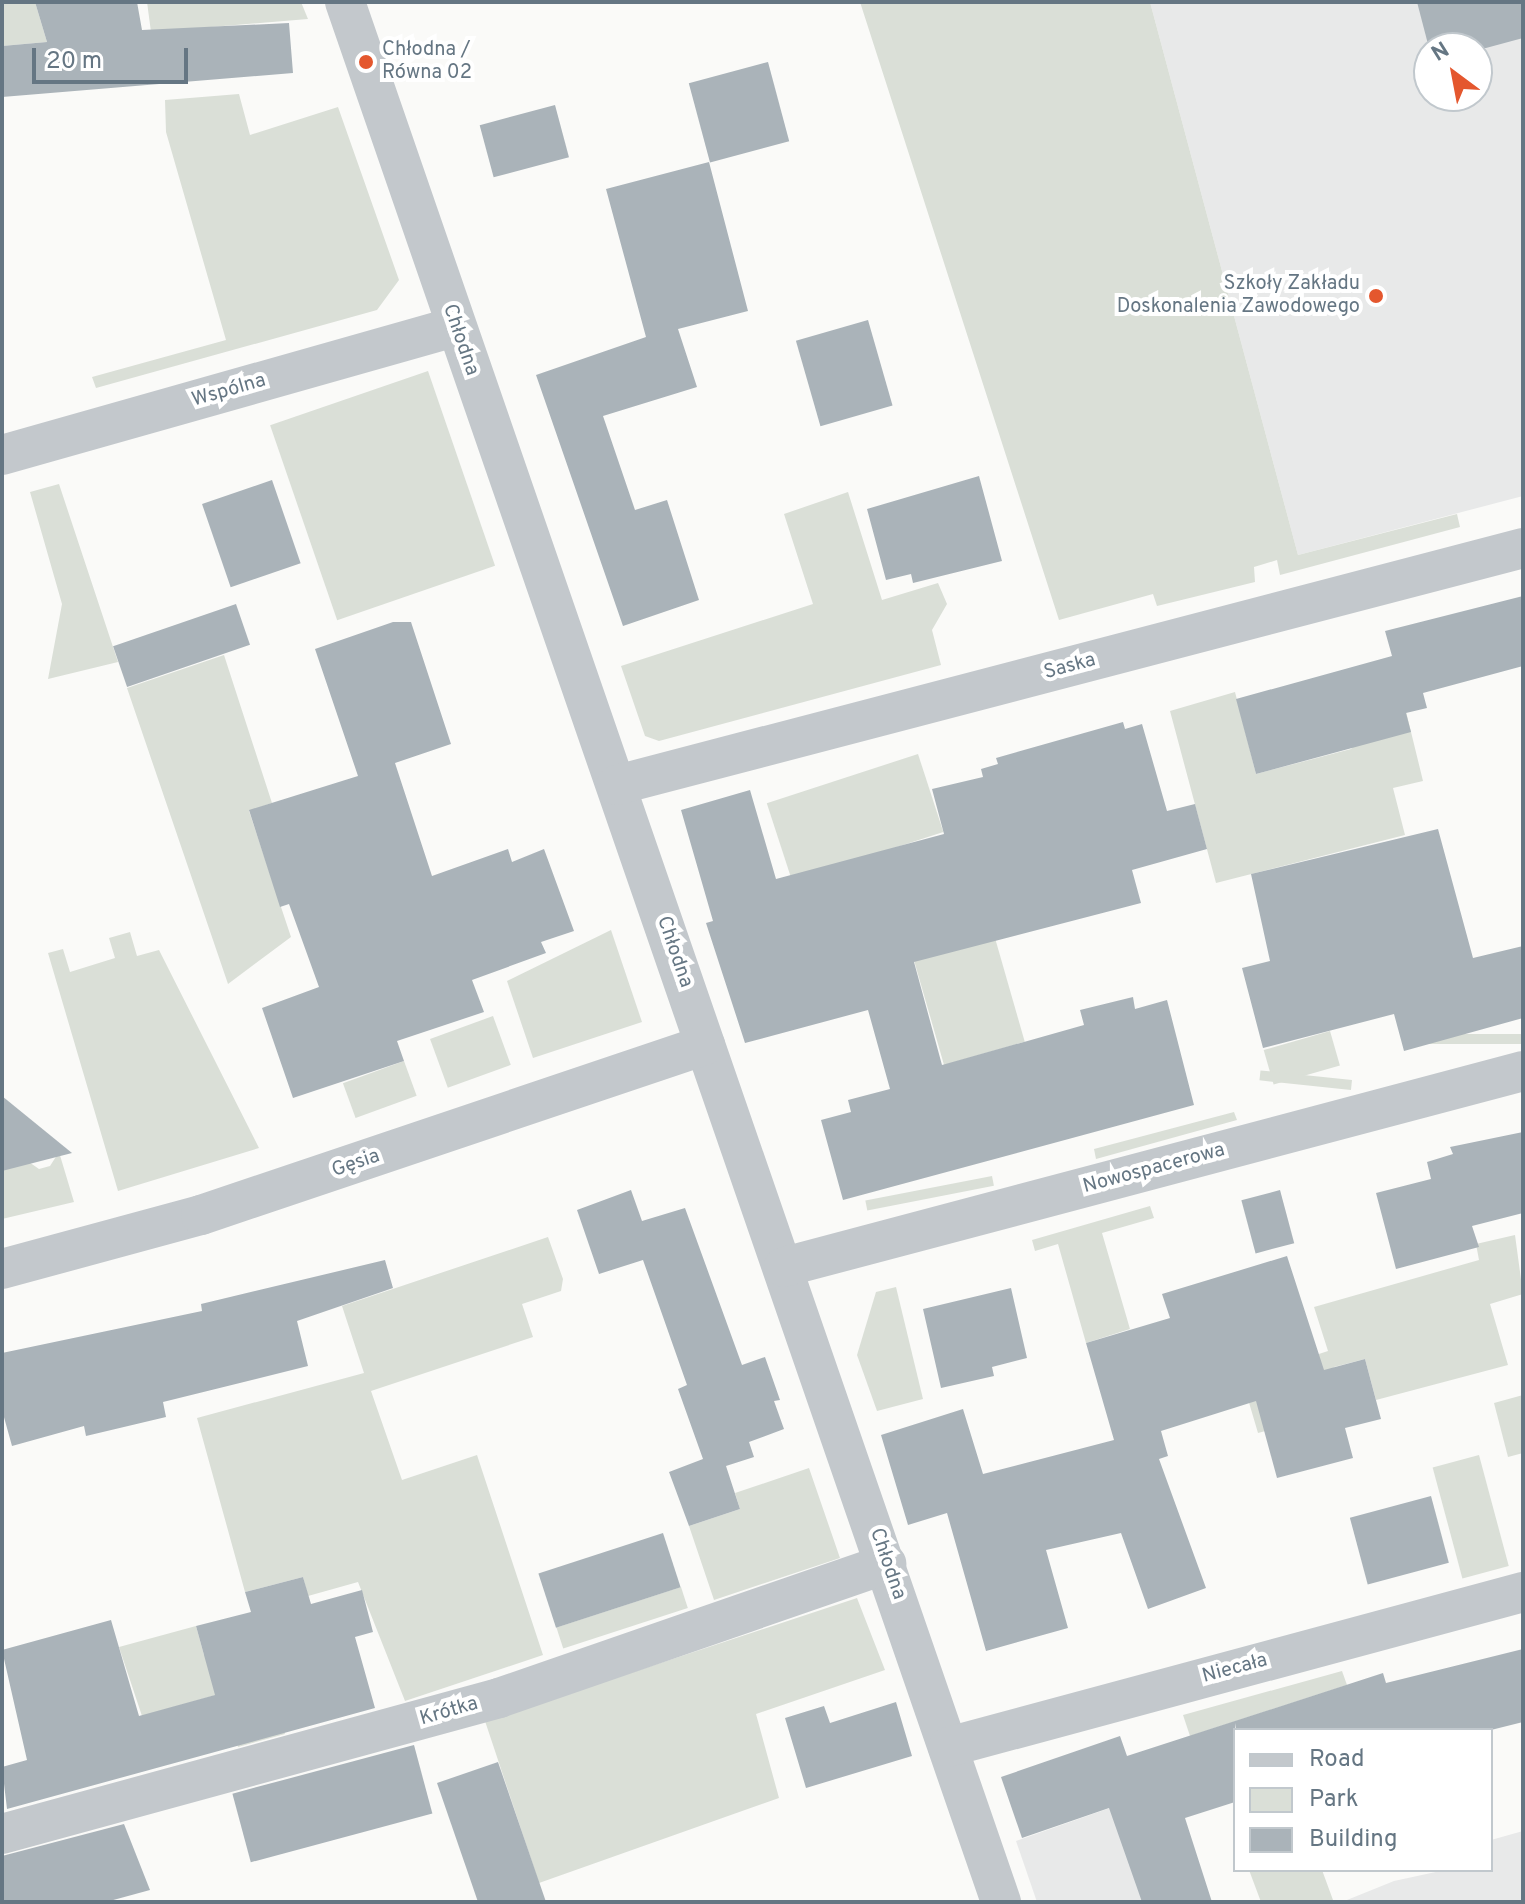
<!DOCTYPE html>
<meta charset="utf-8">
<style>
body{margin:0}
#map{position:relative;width:1525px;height:1904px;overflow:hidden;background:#fafaf8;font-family:Overpass,sans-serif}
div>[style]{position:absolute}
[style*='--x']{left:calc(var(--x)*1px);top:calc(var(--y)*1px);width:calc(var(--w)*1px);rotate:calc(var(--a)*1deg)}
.built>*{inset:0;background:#e8e9e9}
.green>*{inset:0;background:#dadfd7;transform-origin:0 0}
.building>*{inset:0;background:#aab3b9;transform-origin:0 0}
.street>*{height:40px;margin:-20px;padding:0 20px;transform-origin:20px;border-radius:20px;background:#c3c8cc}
.dots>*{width:22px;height:22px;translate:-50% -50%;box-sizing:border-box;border:4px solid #fff;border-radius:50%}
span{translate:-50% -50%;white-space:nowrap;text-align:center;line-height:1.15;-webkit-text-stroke:8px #fff;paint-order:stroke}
.poi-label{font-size:20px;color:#657683}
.left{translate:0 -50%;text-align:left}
.right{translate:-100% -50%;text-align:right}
.street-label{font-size:20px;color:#657683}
.frame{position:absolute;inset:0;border:4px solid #657683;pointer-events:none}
.legend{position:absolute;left:1233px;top:1728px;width:260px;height:144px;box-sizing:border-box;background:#fff;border:2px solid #c1c8cd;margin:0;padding:10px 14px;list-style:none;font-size:24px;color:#657683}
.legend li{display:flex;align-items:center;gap:16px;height:40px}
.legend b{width:40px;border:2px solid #c1c8cd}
.north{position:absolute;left:1413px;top:32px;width:80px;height:80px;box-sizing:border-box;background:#fff;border:2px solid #c1c8cd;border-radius:50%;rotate:328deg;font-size:22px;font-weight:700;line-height:32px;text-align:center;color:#657683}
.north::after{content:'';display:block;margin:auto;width:28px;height:36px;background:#e4572e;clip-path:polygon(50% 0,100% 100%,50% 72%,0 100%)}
.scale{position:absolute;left:32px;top:48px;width:156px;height:36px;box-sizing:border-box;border:4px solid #657683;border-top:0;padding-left:10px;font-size:24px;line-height:28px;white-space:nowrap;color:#657683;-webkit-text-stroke:6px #fff;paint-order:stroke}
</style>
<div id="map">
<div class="built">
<div style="clip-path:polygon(evenodd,1150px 2px,1523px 2px,1523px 496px,1298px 555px,1150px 2px,1429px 48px,1477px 48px,1477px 96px,1429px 96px,1429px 48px)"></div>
<div style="clip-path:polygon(1141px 1797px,1176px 1902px,1037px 1902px,1016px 1841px)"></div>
<div style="clip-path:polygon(1523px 1831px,1523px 1902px,1342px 1902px,1394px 1881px,1445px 1870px,1491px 1870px,1491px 1840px)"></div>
</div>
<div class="green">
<div style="clip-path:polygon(2px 2px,35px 2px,47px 42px,2px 46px)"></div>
<div style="clip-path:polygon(147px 2px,301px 2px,308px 19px,151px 32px)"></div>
<div style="clip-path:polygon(860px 2px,1150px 2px,1298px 555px,1457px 514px,1460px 527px,1280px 575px,1277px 560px,1254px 567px,1255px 582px,1157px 606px,1153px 594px,1059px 620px)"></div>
<div style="clip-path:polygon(239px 94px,250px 135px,338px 107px,399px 280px,377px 310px,96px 388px,92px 377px,226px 340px,166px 132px,165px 100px)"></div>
<div style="left:428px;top:371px;width:206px;height:167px;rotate:71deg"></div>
<div style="clip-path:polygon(59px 484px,118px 662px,48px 679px,62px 604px,30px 492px)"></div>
<div style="clip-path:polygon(848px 492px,882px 600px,938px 583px,947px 604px,932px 630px,941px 665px,659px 741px,645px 736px,621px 666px,813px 604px,784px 514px)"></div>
<div style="clip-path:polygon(224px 655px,272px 803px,249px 811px,291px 937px,228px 984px,127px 688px)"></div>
<div style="clip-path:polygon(1235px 692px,1256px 774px,1351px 749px,1402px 695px,1423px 781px,1393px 788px,1405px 835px,1216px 883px,1170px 711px)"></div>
<div style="left:918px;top:754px;width:82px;height:159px;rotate:72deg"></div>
<div style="clip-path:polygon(611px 930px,642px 1022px,533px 1058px,507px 981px)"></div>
<div style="clip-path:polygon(130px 932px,137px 956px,159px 950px,259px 1148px,118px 1191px,48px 953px,63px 949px,70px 972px,115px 958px,109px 938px)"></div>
<div style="left:995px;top:938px;width:108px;height:84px;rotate:74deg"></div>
<div style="left:493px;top:1016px;width:52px;height:67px;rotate:70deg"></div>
<div style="left:1330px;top:1031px;width:36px;height:69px;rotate:74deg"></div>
<div style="left:1523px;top:1034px;width:10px;height:117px;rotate:90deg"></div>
<div style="left:404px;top:1061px;width:37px;height:65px;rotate:70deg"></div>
<div style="left:1352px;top:1080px;width:10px;height:92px;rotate:96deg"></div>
<div style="clip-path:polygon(1234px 1112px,1237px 1120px,1096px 1159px,1094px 1149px)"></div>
<div style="clip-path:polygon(59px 1152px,74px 1202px,2px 1219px,2px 1171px,26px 1160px,39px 1169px,50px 1166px)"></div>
<div style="left:992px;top:1176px;width:10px;height:129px;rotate:79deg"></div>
<div style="clip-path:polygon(1150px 1206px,1154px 1218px,1102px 1233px,1130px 1329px,1086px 1343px,1058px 1244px,1035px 1251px,1032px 1240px)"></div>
<div style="clip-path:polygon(1515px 1235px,1523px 1294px,1490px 1304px,1508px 1365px,1376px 1400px,1365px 1359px,1334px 1367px,1316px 1417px,1258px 1433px,1242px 1379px,1328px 1351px,1314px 1307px,1479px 1260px,1476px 1244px)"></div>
<div style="clip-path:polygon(548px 1237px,563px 1279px,561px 1291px,522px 1304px,533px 1337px,371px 1391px,402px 1480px,477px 1455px,543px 1655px,405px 1701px,358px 1582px,308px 1596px,303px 1577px,245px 1592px,197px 1418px,364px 1373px,342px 1306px)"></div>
<div style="clip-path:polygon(896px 1287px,923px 1399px,877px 1411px,857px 1355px,876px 1292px)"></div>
<div style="clip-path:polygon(1523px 1395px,1523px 1453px,1508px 1457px,1494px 1403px)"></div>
<div style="left:1479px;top:1455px;width:115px;height:48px;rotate:75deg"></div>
<div style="clip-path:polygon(809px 1468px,840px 1558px,714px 1600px,689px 1526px,740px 1509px,735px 1493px)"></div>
<div style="left:681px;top:1587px;width:22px;height:131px;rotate:72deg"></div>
<div style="clip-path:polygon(857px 1598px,885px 1670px,756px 1714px,779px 1798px,539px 1883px,485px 1721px)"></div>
<div style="clip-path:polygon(251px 1612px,285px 1734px,238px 1747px,223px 1693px,142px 1716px,119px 1647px,196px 1626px,204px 1655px)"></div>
<div style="clip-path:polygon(1342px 1671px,1347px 1685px,1190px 1736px,1183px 1715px)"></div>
<div style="clip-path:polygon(1249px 1870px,1322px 1870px,1333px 1900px,1342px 1902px,1261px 1902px)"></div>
</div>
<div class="building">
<div style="clip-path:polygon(35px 2px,137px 2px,142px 30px,289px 23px,293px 73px,2px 97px,2px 46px,47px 42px)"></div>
<div style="clip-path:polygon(1417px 2px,1523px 2px,1523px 38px,1486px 48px,1429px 48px)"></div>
<div style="left:768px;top:62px;width:82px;height:82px;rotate:75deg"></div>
<div style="left:555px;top:105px;width:54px;height:78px;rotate:75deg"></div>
<div style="clip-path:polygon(709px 162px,748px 311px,678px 329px,697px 387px,603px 416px,635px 510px,667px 500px,699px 600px,623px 626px,536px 375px,646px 337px,606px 189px)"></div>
<div style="left:868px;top:320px;width:89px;height:75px;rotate:74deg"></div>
<div style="clip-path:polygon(979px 476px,1002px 561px,913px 583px,911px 574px,886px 580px,867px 509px)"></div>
<div style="left:272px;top:480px;width:88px;height:74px;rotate:71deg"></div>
<div style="clip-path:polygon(1523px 596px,1523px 666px,1423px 693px,1427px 708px,1406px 713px,1411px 732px,1256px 774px,1236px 699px,1392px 656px,1385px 631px)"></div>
<div style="left:236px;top:604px;width:43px;height:130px;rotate:71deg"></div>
<div style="clip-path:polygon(393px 622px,411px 622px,451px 744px,395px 763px,432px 876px,508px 849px,512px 862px,544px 849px,574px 931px,541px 942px,546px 953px,472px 980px,484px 1012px,397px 1041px,404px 1061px,293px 1098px,262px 1008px,319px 987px,289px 904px,280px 907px,249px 810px,358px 776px,315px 649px)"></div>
<div style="clip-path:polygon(1123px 722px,1125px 729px,1142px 724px,1167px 811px,1195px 804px,1207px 849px,1132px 870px,1141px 903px,914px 962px,942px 1065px,1084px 1025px,1080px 1010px,1133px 997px,1135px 1009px,1167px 1000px,1194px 1105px,843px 1200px,821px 1120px,851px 1112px,848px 1100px,890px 1089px,868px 1010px,745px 1043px,706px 923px,713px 921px,681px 810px,750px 790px,776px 879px,944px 834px,932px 789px,983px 777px,981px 769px,998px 764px,996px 758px)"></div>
<div style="clip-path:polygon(1438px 829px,1473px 958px,1523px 946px,1523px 1018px,1404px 1051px,1394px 1014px,1263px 1048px,1242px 968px,1270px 961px,1251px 874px)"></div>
<div style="clip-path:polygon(2px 1096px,72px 1153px,2px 1171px)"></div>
<div style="clip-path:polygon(1523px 1132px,1523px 1213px,1472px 1226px,1479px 1247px,1396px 1269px,1376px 1193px,1431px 1179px,1427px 1162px,1453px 1154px,1450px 1147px)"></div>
<div style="clip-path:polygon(631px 1190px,642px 1221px,685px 1208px,742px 1365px,765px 1357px,780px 1400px,774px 1401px,784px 1429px,749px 1442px,754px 1457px,726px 1466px,740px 1509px,689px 1526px,669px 1472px,703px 1459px,678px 1389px,687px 1385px,643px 1260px,599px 1274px,577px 1210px)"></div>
<div style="left:1280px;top:1190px;width:55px;height:40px;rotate:75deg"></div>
<div style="clip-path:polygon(1287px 1256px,1324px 1370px,1365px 1359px,1381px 1419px,1345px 1428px,1353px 1458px,1277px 1478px,1256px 1401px,1161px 1431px,1168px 1456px,1159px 1459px,1206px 1588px,1148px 1609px,1121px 1533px,1046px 1550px,1068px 1628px,986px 1651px,947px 1513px,908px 1525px,881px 1435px,963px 1409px,983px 1474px,1114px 1440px,1086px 1343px,1170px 1318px,1162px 1294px)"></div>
<div style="clip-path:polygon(385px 1260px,393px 1288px,297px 1321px,308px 1366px,163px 1402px,166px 1417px,86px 1436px,84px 1426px,12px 1446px,2px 1410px,2px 1353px,202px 1311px,201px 1304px)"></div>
<div style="clip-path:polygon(1011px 1288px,1027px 1358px,992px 1367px,994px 1376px,941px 1388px,923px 1309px)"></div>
<div style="left:1431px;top:1496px;width:69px;height:84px;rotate:75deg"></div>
<div style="left:663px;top:1533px;width:57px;height:131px;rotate:72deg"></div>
<div style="clip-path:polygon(303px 1577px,311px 1604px,362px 1590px,373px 1632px,355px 1637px,375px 1708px,7px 1809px,2px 1767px,27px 1760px,2px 1650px,111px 1620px,139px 1716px,215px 1695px,196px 1626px,251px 1612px,245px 1592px)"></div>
<div style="clip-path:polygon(1523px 1649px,1523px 1722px,1491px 1730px,1236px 1730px,1235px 1723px,1235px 1802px,1185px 1818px,1212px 1902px,1142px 1902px,1109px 1808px,1022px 1838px,1001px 1777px,1120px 1736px,1127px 1756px,1383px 1673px,1386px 1683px)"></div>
<div style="clip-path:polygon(896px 1702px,912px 1756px,806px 1788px,785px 1718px,824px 1706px,830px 1723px)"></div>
<div style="left:414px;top:1745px;width:71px;height:188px;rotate:75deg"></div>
<div style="clip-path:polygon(498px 1762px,546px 1902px,478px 1902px,437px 1783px)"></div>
<div style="clip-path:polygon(124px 1824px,150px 1890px,106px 1902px,2px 1902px,2px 1856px)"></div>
</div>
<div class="street">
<div style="--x:345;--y:2;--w:2010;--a:70.95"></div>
<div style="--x:2;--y:455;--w:471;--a:-15.8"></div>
<div style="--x:617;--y:785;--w:936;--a:-14.66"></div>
<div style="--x:784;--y:1267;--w:765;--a:-14.85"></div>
<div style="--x:2;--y:1269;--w:206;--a:-15.2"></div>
<div style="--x:201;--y:1215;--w:532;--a:-18.64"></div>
<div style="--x:948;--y:1747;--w:596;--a:-15.09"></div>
<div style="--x:2;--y:1834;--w:515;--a:-15.3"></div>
<div style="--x:499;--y:1698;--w:410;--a:-19.1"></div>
</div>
<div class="dots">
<div style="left:366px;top:62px;background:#e4572e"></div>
<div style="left:1376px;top:296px;background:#e4572e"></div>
</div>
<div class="poi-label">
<span class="left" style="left:382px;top:62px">Chłodna /<br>Równa 02</span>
<span class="right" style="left:1360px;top:296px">Szkoły Zakładu<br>Doskonalenia Zawodowego</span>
</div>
<div class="street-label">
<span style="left:460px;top:340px;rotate:71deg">Chłodna</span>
<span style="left:229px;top:391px;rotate:-16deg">Wspólna</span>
<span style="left:1070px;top:667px;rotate:-15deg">Saska</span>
<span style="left:674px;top:952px;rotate:71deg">Chłodna</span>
<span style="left:356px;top:1164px;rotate:-19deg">Gęsia</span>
<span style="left:1154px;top:1169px;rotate:-15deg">Nowospacerowa</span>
<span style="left:887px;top:1564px;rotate:71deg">Chłodna</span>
<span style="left:1235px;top:1669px;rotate:-15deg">Niecała</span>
<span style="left:449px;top:1712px;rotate:-16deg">Krótka</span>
</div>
<div class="frame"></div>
<ul class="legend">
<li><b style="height:10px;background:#c3c8cc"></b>Road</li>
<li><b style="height:22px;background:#dadfd7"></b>Park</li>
<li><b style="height:22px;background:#aab3b9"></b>Building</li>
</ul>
<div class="north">N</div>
<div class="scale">20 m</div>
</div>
